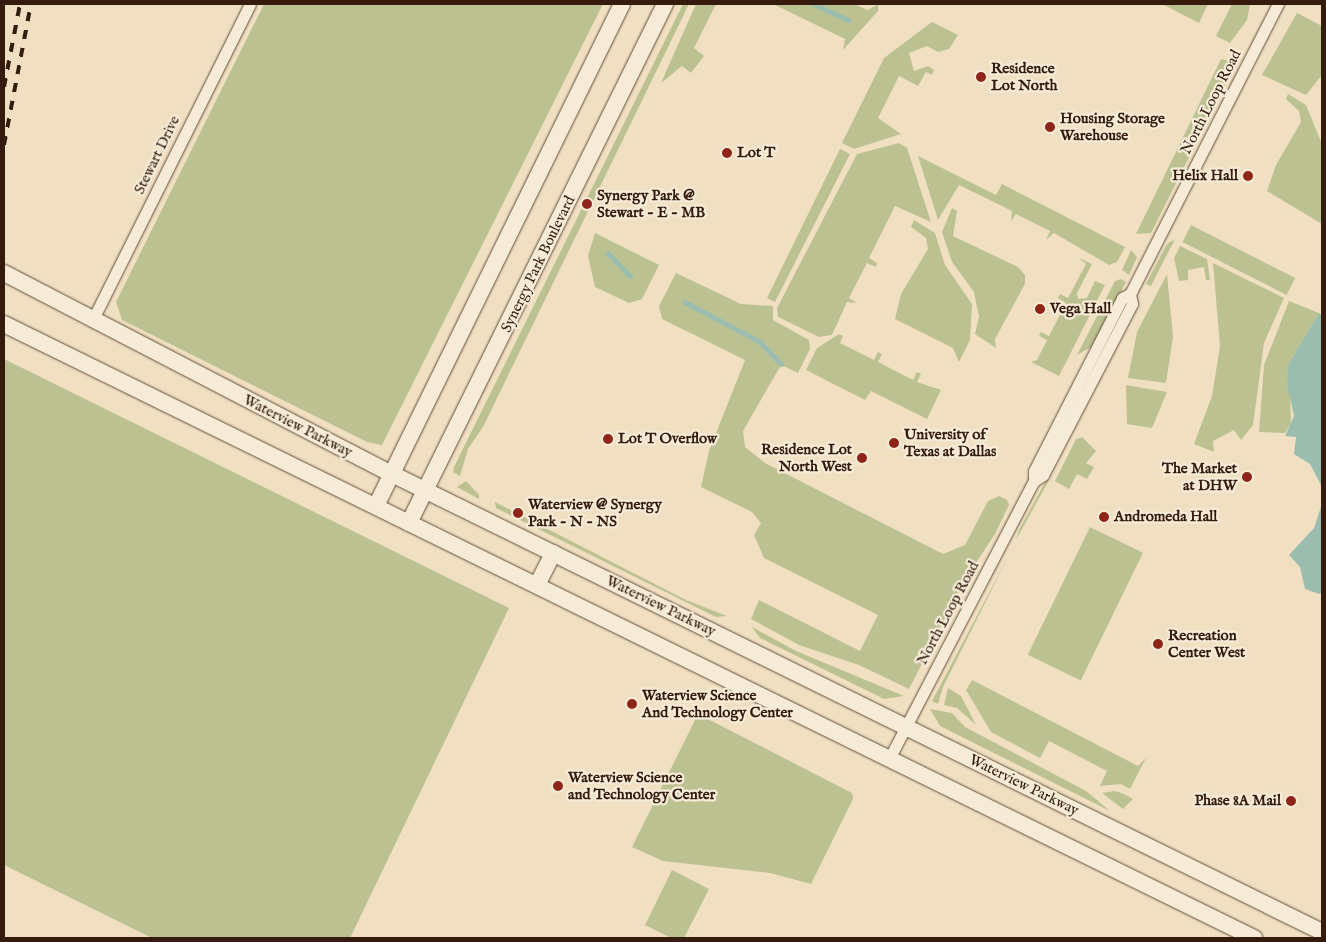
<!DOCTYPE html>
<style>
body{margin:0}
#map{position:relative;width:1326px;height:942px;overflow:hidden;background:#f0e0c1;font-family:"IM FELL English",serif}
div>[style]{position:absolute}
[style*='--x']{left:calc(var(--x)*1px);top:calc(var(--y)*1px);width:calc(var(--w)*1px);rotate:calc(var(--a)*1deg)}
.green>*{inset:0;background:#bcc191;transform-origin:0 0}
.water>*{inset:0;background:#9abdb0}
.stream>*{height:4.5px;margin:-2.25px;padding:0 2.25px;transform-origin:2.25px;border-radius:2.25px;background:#9abdb0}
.roads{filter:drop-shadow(0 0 1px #634c3a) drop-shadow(0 0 1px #634c3a)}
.street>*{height:11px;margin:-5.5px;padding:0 5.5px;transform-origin:5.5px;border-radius:5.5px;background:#f5ebd7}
.secondary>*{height:16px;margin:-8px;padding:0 8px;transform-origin:8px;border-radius:8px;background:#f5ebd7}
.rail>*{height:4px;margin-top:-2px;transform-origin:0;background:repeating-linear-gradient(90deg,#341b0d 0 9px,transparent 0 18px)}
.dots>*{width:14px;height:14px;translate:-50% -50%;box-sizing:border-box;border:2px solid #f5ebd7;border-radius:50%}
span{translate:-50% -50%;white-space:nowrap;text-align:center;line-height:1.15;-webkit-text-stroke:4.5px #f5ebd7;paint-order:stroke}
.poi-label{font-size:15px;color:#341b0d;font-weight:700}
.left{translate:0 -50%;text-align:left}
.right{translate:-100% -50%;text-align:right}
.street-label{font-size:15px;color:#341b0d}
.frame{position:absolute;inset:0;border:5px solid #341b0d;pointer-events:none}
</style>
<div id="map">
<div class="green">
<div style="clip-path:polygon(264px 4px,603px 4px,382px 445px,367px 442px,122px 320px,116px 302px)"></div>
<div style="clip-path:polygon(683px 4px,689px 4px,483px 427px,468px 449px,460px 476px,453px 472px,454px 467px)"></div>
<div style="clip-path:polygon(696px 4px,716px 4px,694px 48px,704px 56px,691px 73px,682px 66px,661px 83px)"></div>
<div style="clip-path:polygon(773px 4px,854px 4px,868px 10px,878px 4px,878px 11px,843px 50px,845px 39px)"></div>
<div style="clip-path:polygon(1162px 4px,1208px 4px,1199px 23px)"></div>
<div style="clip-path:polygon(1232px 4px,1250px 4px,1247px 20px,1230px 43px,1216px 36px)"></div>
<div style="clip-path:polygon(1297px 13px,1322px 26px,1322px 75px,1306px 95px,1262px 75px)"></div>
<div style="clip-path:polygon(932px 22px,958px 35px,949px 49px,938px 52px,927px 46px,909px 53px,914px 71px,928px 66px,934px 70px,932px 75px,926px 72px,918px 86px,899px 76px,878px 118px,901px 134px,854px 149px,842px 143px,884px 58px)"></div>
<div style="clip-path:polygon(1221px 59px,1229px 61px,1232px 72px,1151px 233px,1136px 234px)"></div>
<div style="clip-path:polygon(1288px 94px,1306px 105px,1322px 144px,1322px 224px,1267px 191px,1276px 165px,1301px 122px,1299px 111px,1286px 99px)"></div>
<div style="clip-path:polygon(899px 143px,907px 148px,931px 222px,895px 206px,869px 258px,877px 263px,876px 267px,867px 263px,849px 298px,857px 303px,847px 302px,832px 335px,819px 337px,778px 317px,777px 308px,857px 154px)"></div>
<div style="clip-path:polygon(840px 149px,850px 154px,775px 302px,767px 298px)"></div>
<div style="clip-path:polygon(918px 156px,996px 195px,1002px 184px,1125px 247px,1117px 262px,1109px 265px,1054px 233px,1046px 240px,1050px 231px,1016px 214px,1011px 221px,1012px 211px,959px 185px,938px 220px)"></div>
<div style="clip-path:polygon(952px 208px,957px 211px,953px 236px,1018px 267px,1025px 275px,1025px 284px,995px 339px,996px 348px,975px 334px,979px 317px,974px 292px,952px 262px,942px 232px)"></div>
<div style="clip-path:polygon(914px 220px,935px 233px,945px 265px,972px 304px,970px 340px,959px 362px,953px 348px,895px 319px,901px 294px,928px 249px,926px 238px,911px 227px)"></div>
<div style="left:1191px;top:225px;width:117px;height:19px;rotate:27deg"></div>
<div style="clip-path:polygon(595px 233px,659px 265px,642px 299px,629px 303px,595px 287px,588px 256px)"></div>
<div style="clip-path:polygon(1175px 239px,1151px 286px,1146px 284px,1167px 244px)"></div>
<div style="clip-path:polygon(1180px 246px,1207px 259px,1210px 280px,1206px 280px,1204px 267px,1188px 270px,1188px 280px,1179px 281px,1174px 258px)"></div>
<div style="clip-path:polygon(1131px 250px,1137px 257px,1129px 275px,1122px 270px)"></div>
<div style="clip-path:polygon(1079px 258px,1092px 264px,1077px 293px,1078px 299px,1087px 298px,1095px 281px,1105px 285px,1059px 376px,1031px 362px,1037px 360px,1047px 340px,1039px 336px,1041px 332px,1049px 336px,1066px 303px,1058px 298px,1060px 294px,1068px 298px,1086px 264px)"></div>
<div style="clip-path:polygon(1213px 263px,1284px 298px,1264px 343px,1253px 425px,1241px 440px,1234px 430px,1213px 441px,1214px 452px,1194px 444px,1212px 396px,1220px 346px)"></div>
<div style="clip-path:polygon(676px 273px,741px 304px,773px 306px,773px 320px,809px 340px,810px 349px,798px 373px,781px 365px,743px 431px,745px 447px,765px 463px,943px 554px,965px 545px,988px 501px,999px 496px,1007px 500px,1009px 505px,995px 534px,964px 581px,909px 689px,859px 665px,799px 645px,751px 619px,759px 600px,860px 651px,878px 615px,764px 558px,754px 535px,761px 523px,752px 512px,701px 487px,709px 451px,745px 360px,662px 319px,659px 306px)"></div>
<div style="clip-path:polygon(1167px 274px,1173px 337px,1166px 383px,1128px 378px,1137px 332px)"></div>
<div style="clip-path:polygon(1121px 279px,1126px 282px,1093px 346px,1077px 355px,1115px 281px)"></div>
<div style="clip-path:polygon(1289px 301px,1319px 313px,1289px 363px,1291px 423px,1285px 433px,1259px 432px,1264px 365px)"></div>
<div style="clip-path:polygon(839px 334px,843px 336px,840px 343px,874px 360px,878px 352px,882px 354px,878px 362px,913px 380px,917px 372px,921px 374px,917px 382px,941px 390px,927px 419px,871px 391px,865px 400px,806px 370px,817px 348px)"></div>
<div style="clip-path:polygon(4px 359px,509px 608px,350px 938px,152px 938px,4px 865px)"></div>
<div style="clip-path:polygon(1126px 385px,1167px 392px,1152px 428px,1127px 424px)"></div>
<div style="clip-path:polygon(1082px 437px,1096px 451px,1086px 463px,1094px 467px,1087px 479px,1077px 474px,1069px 489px,1055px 481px,1076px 439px)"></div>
<div style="clip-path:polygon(1047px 479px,1049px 480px,1016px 540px,1019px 530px)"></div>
<div style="clip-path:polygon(466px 481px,479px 495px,479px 499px,457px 487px)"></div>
<div style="clip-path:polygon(495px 502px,686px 600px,727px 616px,716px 617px,496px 508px)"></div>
<div style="left:1090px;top:527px;width:59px;height:142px;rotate:26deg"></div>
<div style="clip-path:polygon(1010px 553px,943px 687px,938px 704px,932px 701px)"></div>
<div style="clip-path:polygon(752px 627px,796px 651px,904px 696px,884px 699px,760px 638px)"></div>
<div style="clip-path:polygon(972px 680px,1138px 766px,1146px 758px,1130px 789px,1121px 784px,1100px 786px,1107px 771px,1049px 741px,1040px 758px,991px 732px,966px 690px)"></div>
<div style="clip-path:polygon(948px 688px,961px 696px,976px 725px,957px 708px,944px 705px)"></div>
<div style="clip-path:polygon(930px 709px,952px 713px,965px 727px,1086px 791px,1110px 811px,940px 726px)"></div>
<div style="clip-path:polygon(698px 714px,852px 793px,853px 799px,811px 884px,770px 873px,663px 861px,632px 847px)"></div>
<div style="clip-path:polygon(1114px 791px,1122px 793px,1133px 799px,1123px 809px,1102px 793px)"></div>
<div style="clip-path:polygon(672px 870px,709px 889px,684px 938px,671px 938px,645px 925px)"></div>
</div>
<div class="water">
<div style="clip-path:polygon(1319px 313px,1322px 315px,1322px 487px,1310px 464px,1294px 454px,1296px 437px,1285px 436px,1294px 416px,1287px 384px,1289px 363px)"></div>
<div style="clip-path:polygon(1322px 504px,1322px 593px,1319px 594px,1305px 589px,1300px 567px,1289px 555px,1314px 528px)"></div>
</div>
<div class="stream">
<div style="--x:814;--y:4;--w:38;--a:25"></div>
<div style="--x:608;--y:253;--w:32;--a:46"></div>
<div style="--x:685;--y:302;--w:84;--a:27.8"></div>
<div style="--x:759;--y:341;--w:32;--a:46"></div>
</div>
<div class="roads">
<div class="street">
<div style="--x:92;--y:321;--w:354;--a:-63.5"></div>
<div style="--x:1034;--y:481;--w:10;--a:-90"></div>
<div style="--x:1034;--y:471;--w:194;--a:-63"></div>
<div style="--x:1122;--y:298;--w:9;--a:-27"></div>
<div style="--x:1130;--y:294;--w:326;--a:-63"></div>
<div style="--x:889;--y:759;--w:314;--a:-62.5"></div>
<div style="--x:1034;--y:481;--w:11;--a:-34"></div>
<div style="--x:1043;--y:475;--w:193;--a:-62.5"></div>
<div style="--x:1132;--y:304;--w:10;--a:-101"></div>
</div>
<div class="secondary">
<div style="--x:4;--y:273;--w:437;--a:27.4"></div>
<div style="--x:392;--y:474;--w:1037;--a:26.22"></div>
<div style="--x:4;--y:324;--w:1393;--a:26.16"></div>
<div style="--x:376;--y:506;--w:559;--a:-63.89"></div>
<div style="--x:409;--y:523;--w:579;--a:-63.74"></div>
<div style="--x:537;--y:585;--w:36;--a:-63"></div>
</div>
</div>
<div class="rail">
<div style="--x:4;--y:87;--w:85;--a:-79.1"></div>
<div style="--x:4;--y:145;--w:144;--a:-79.2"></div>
</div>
<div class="dots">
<div style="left:981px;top:77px;background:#8f2418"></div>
<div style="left:1050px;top:127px;background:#8f2418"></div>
<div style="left:727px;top:153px;background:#8f2418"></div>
<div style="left:1248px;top:176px;background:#8f2418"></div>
<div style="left:587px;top:204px;background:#8f2418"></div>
<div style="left:1040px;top:309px;background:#8f2418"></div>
<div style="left:608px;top:439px;background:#8f2418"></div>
<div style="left:894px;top:443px;background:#8f2418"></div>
<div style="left:862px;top:458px;background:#8f2418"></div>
<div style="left:1247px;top:477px;background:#8f2418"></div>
<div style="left:518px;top:513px;background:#8f2418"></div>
<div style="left:1104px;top:517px;background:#8f2418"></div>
<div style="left:1158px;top:644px;background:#8f2418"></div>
<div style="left:632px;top:704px;background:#8f2418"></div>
<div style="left:558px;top:786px;background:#8f2418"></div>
<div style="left:1291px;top:801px;background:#8f2418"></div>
</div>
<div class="poi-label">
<span class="left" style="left:991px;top:77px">Residence<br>Lot North</span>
<span class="left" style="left:1060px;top:127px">Housing Storage<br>Warehouse</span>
<span class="left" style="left:737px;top:153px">Lot T</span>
<span class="right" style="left:1238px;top:176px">Helix Hall</span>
<span class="left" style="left:597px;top:204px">Synergy Park @<br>Stewart - E - MB</span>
<span class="left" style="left:1050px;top:309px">Vega Hall</span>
<span class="left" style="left:904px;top:443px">University of<br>Texas at Dallas</span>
<span class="left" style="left:618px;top:439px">Lot T Overflow</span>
<span class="right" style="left:852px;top:458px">Residence Lot<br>North West</span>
<span class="right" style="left:1237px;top:477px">The Market<br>at DHW</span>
<span class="left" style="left:528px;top:513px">Waterview @ Synergy<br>Park - N - NS</span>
<span class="left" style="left:1114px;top:517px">Andromeda Hall</span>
<span class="left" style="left:1168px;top:644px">Recreation<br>Center West</span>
<span class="left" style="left:642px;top:704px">Waterview Science<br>And Technology Center</span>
<span class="left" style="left:568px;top:786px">Waterview Science<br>and Technology Center</span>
<span class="right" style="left:1281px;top:801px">Phase 8A Mail</span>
</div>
<div class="street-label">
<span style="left:1211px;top:102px;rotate:-63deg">North Loop Road</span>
<span style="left:157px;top:155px;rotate:-64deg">Stewart Drive</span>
<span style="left:538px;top:264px;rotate:-64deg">Synergy Park Boulevard</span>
<span style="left:298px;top:426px;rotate:27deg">Waterview Parkway</span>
<span style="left:661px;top:606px;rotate:26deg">Waterview Parkway</span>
<span style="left:948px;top:613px;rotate:-62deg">North Loop Road</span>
<span style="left:1024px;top:785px;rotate:26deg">Waterview Parkway</span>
</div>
<div class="frame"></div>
</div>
